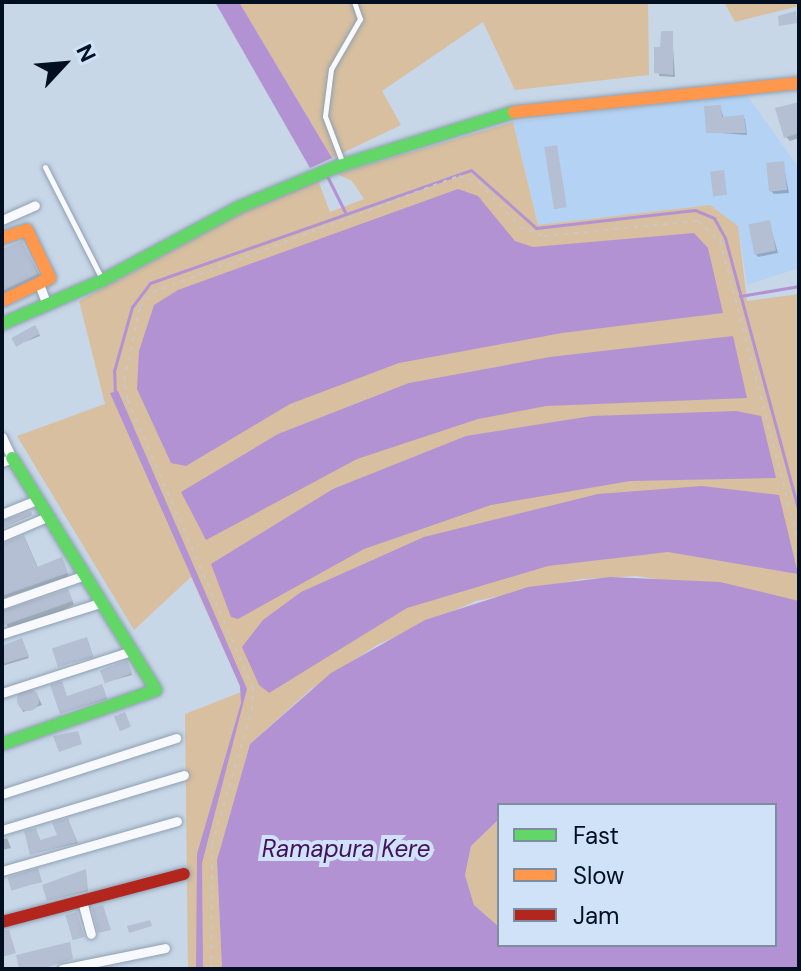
<!DOCTYPE html>
<style>
body{margin:0}
#map{position:relative;width:801px;height:971px;overflow:hidden;background:#c7d7e8;font-family:"DM Sans",sans-serif}
div>[style]{position:absolute}
[style*='--x']{left:calc(var(--x)*1px);top:calc(var(--y)*1px);width:calc(var(--w)*1px);rotate:calc(var(--a)*1deg)}
.built>*{inset:0;background:#b4d2f4}
.green>*{inset:0;background:#d7bf9f}
.water>*{inset:0;background:#b292d2}
.shadow>*{inset:0;background:#0003;transform-origin:0 0}
.stream>*{height:3px;margin:-1.5px;padding:0 1.5px;transform-origin:1.5px;border-radius:1.5px;background:#b292d2}
.building>*{inset:0;background:#b5bfd3;transform-origin:0 0}
.round{border-radius:50%}
.path>*{height:2px;margin-top:-1px;transform-origin:0;background:repeating-linear-gradient(90deg,#c4c9ce 0 4px,transparent 0 10px)}
.roads{filter:drop-shadow(0 0 2px #8f9fb0) drop-shadow(0 0 2px #8f9fb0)}
.lane>*{height:5px;margin:-2.5px;padding:0 2.5px;transform-origin:2.5px;border-radius:2.5px;background:#f7f9fc}
.street>*{height:9px;margin:-4.5px;padding:0 4.5px;transform-origin:4.5px;border-radius:4.5px;background:#f7f9fc}
.fast>*{height:12px;margin:-6px;padding:0 6px;transform-origin:6px;border-radius:6px;background:#63d668}
.slow>*{height:12px;margin:-6px;padding:0 6px;transform-origin:6px;border-radius:6px;background:#ff974d}
.jam>*{height:12px;margin:-6px;padding:0 6px;transform-origin:6px;border-radius:6px;background:#b3261e}
span{translate:-50% -50%;white-space:nowrap;text-align:center;line-height:1.15;-webkit-text-stroke:8px #cfe2f7;paint-order:stroke}
.water-label{font-size:24px;color:#440f5d;font-style:italic}
.frame{position:absolute;inset:0;border:4px solid #010f21;pointer-events:none}
.legend{position:absolute;left:497px;top:803px;width:280px;height:144px;box-sizing:border-box;background:#cfe2f7;border:2px solid #7d8ea1;margin:0;padding:10px 14px;list-style:none;font-size:24px;color:#010f21}
.legend li{display:flex;align-items:center;gap:16px;height:40px}
.legend b{width:40px;border:2px solid #7d8ea1}
.north{position:absolute;left:24px;top:24px;width:80px;height:80px;-webkit-text-stroke:6px #cfe2f7;paint-order:stroke;rotate:64deg;font-size:22px;font-weight:700;line-height:32px;text-align:center;color:#010f21}
.north::after{content:'';display:block;margin:auto;width:28px;height:36px;background:#010f21;clip-path:polygon(50% 0,100% 100%,50% 72%,0 100%)}
</style>
<div id="map">
<div class="built">
<div style="clip-path:polygon(746px 94px,799px 168px,799px 268px,747px 285px,738px 226px,710px 205px,538px 225px,513px 122px)"></div>
</div>
<div class="green">
<div style="clip-path:polygon(239px 2px,648px 2px,649px 75px,515px 90px,483px 22px,382px 91px,401px 125px,332px 158px)"></div>
<div style="clip-path:polygon(724px 2px,799px 2px,799px 6px,735px 22px)"></div>
<div style="clip-path:polygon(513px 122px,538px 225px,710px 205px,738px 226px,747px 301px,799px 294px,799px 601px,637px 576px,582px 579px,476px 601px,377px 645px,310px 690px,250px 744px,217px 860px,222px 969px,188px 969px,185px 714px,241px 692px,240px 686px,191px 577px,134px 630px,17px 436px,105px 404px,79px 301px,240px 214px,318px 180px,330px 212px,364px 199px,352px 181px,337px 174px)"></div>
<div style="clip-path:polygon(499px 819px,499px 927px,474px 905px,465px 875px,471px 846px)"></div>
</div>
<div class="water">
<div style="clip-path:polygon(215px 2px,239px 2px,332px 158px,310px 168px)"></div>
<div style="clip-path:polygon(458px 189px,478px 196px,515px 241px,533px 247px,694px 233px,708px 248px,723px 313px,562px 333px,399px 363px,290px 404px,186px 466px,171px 463px,137px 389px,139px 351px,154px 305px,178px 290px)"></div>
<div style="clip-path:polygon(733px 336px,747px 398px,546px 406px,478px 419px,357px 459px,206px 540px,181px 492px,278px 434px,409px 383px,550px 357px)"></div>
<div style="clip-path:polygon(118px 391px,247px 689px,202px 863px,203px 969px,196px 969px,197px 854px,241px 703px,240px 686px,110px 393px)"></div>
<div style="clip-path:polygon(736px 411px,761px 416px,776px 478px,630px 481px,491px 505px,364px 549px,238px 619px,231px 617px,211px 564px,333px 489px,466px 436px,592px 416px)"></div>
<div style="clip-path:polygon(702px 486px,779px 495px,798px 574px,668px 552px,548px 566px,407px 608px,269px 693px,259px 685px,242px 647px,263px 620px,301px 592px,424px 537px,598px 494px)"></div>
<div style="clip-path:polygon(evenodd,610px 577px,720px 582px,799px 601px,799px 969px,222px 969px,217px 860px,250px 744px,331px 673px,425px 620px,528px 587px,610px 577px,499px 805px,775px 805px,775px 945px,499px 945px,499px 927px,474px 905px,465px 875px,471px 846px,499px 819px,499px 805px)"></div>
</div>
<div class="shadow">
<div style="clip-path:polygon(672px 33px,675px 77px,659px 76px,662px 49px)"></div>
<div style="clip-path:polygon(799px 104px,799px 138px,790px 141px,786px 137px)"></div>
<div style="clip-path:polygon(720px 107px,724px 119px,745px 119px,747px 135px,708px 132px)"></div>
<div style="clip-path:polygon(783px 163px,789px 193px,774px 194px,771px 191px)"></div>
<div style="clip-path:polygon(769px 222px,778px 253px,758px 257px,756px 254px)"></div>
<div style="clip-path:polygon(22px 243px,41px 278px,2px 297px,2px 249px)"></div>
<div style="clip-path:polygon(37px 329px,40px 336px,17px 345px)"></div>
<div style="clip-path:polygon(30px 513px,32px 515px,4px 527px,2px 522px)"></div>
<div style="clip-path:polygon(26px 540px,38px 568px,64px 563px,69px 576px,2px 599px,2px 559px)"></div>
<div style="left:67px;top:591px;width:15px;height:69px;rotate:62deg"></div>
<div style="clip-path:polygon(88px 641px,93px 657px,60px 666px)"></div>
<div style="clip-path:polygon(23px 642px,29px 658px,2px 666px,2px 647px)"></div>
<div style="clip-path:polygon(128px 664px,132px 675px,106px 682px)"></div>
<div style="clip-path:polygon(103px 688px,107px 699px,61px 713px,67px 698px)"></div>
<div style="clip-path:polygon(36px 692px,42px 705px,23px 712px,17px 698px)"></div>
<div style="clip-path:polygon(68px 820px,78px 843px,31px 854px,36px 830px,41px 842px,59px 836px)"></div>
<div style="clip-path:polygon(7px 838px,11px 848px,2px 850px,2px 840px)"></div>
<div style="clip-path:polygon(38px 871px,42px 882px,12px 889px)"></div>
<div style="clip-path:polygon(85px 872px,88px 891px,49px 900px)"></div>
</div>
<div class="stream">
<div style="--x:327;--y:176;--w:40;--a:63.4"></div>
<div style="--x:740;--y:296;--w:60;--a:-9.6"></div>
<div style="--x:115;--y:395;--w:24;--a:-92"></div>
<div style="--x:114;--y:371;--w:66;--a:-74.3"></div>
<div style="--x:132;--y:307;--w:30;--a:-53"></div>
<div style="--x:150;--y:283;--w:340;--a:-19.4"></div>
<div style="--x:471;--y:170;--w:87;--a:41.7"></div>
<div style="--x:536;--y:228;--w:160;--a:-6.5"></div>
<div style="--x:695;--y:210;--w:21;--a:23"></div>
<div style="--x:714;--y:218;--w:23;--a:61"></div>
<div style="--x:725;--y:238;--w:284;--a:74.9"></div>
</div>
<div class="building">
<div style="clip-path:polygon(796px 11px,797px 23px,779px 26px,778px 16px)"></div>
<div style="clip-path:polygon(661px 31px,673px 31px,673px 75px,654px 73px,654px 47px,660px 47px)"></div>
<div style="clip-path:polygon(799px 102px,799px 133px,784px 138px,775px 108px)"></div>
<div style="clip-path:polygon(721px 105px,722px 117px,744px 115px,746px 133px,706px 133px,704px 106px)"></div>
<div style="left:557px;top:145px;width:63px;height:13px;rotate:81deg"></div>
<div style="left:784px;top:161px;width:29px;height:18px;rotate:84deg"></div>
<div style="left:724px;top:170px;width:25px;height:14px;rotate:83deg"></div>
<div style="left:770px;top:220px;width:31px;height:22px;rotate:79deg"></div>
<div style="clip-path:polygon(22px 241px,38px 274px,2px 291px,2px 249px)"></div>
<div style="left:35px;top:325px;width:10px;height:27px;rotate:61deg"></div>
<div style="clip-path:polygon(31px 511px,32px 514px,2px 528px,2px 521px)"></div>
<div style="clip-path:polygon(24px 535px,37px 567px,62px 557px,68px 573px,2px 596px,2px 544px)"></div>
<div style="clip-path:polygon(68px 589px,73px 601px,2px 626px,2px 611px)"></div>
<div style="left:87px;top:637px;width:20px;height:37px;rotate:72deg"></div>
<div style="clip-path:polygon(22px 638px,29px 656px,2px 664px,2px 646px)"></div>
<div style="left:127px;top:660px;width:14px;height:29px;rotate:69deg"></div>
<div style="clip-path:polygon(62px 681px,67px 696px,102px 684px,107px 698px,60px 714px,50px 685px)"></div>
<div class="round" style="left:17px;top:689px;width:22px;height:22px"></div>
<div style="left:125px;top:712px;width:16px;height:12px;rotate:68deg"></div>
<div style="clip-path:polygon(78px 731px,82px 744px,59px 752px,53px 736px)"></div>
<div style="clip-path:polygon(68px 818px,77px 842px,30px 855px,24px 831px,36px 828px,40px 840px,57px 835px,52px 823px)"></div>
<div style="left:38px;top:868px;width:14px;height:32px;rotate:73deg"></div>
<div style="clip-path:polygon(86px 869px,88px 890px,47px 901px,42px 885px)"></div>
<div style="clip-path:polygon(103px 905px,111px 930px,98px 933px,92px 908px)"></div>
<div style="left:77px;top:912px;width:26px;height:12px;rotate:74deg"></div>
<div style="clip-path:polygon(150px 920px,152px 926px,129px 933px,127px 926px)"></div>
<div style="clip-path:polygon(9px 930px,16px 953px,2px 957px,2px 931px)"></div>
<div style="clip-path:polygon(70px 942px,73px 959px,42px 969px,19px 969px,16px 955px)"></div>
</div>
<div class="path">
<div style="--x:211;--y:969;--w:125;--a:-89.5"></div>
<div style="--x:212;--y:844;--w:140;--a:-73.4"></div>
<div style="--x:252;--y:710;--w:22;--a:-87"></div>
<div style="--x:253;--y:688;--w:315;--a:-113.6"></div>
<div style="--x:127;--y:399;--w:19;--a:-99"></div>
<div style="--x:124;--y:380;--w:75;--a:-77.6"></div>
<div style="--x:140;--y:307;--w:20;--a:-49"></div>
<div style="--x:153;--y:292;--w:327;--a:-20.8"></div>
<div style="--x:459;--y:176;--w:21;--a:17"></div>
<div style="--x:479;--y:182;--w:61;--a:47.7"></div>
<div style="--x:520;--y:227;--w:26;--a:21"></div>
<div style="--x:544;--y:236;--w:155;--a:-5.6"></div>
<div style="--x:698;--y:221;--w:30;--a:42"></div>
<div style="--x:720;--y:241;--w:314;--a:75.4"></div>
</div>
<div class="roads">
<div class="lane">
<div style="--x:343;--y:164;--w:51;--a:-110.6"></div>
<div style="--x:325;--y:116;--w:47;--a:-82.7"></div>
<div style="--x:331;--y:69;--w:58;--a:-59.9"></div>
<div style="--x:360;--y:19;--w:18;--a:-109"></div>
<div style="--x:45;--y:167;--w:126;--a:63"></div>
</div>
<div class="street">
<div style="--x:2;--y:220;--w:36;--a:-24"></div>
<div style="--x:39;--y:284;--w:22;--a:69"></div>
<div style="--x:2;--y:437;--w:23;--a:65"></div>
<div style="--x:12;--y:458;--w:11;--a:158"></div>
<div style="--x:2;--y:514;--w:38;--a:-22"></div>
<div style="--x:2;--y:536;--w:49;--a:-22.9"></div>
<div style="--x:2;--y:604;--w:85;--a:-19.3"></div>
<div style="--x:2;--y:634;--w:103;--a:-17.6"></div>
<div style="--x:2;--y:693;--w:136;--a:-18"></div>
<div style="--x:2;--y:794;--w:183;--a:-17.8"></div>
<div style="--x:2;--y:830;--w:190;--a:-16.8"></div>
<div style="--x:2;--y:871;--w:182;--a:-15.9"></div>
<div style="--x:82;--y:901;--w:34;--a:75"></div>
<div style="--x:62;--y:969;--w:105;--a:-11.5"></div>
</div>
<div class="fast">
<div style="--x:2;--y:324;--w:110;--a:-23.5"></div>
<div style="--x:103;--y:280;--w:152;--a:-28.2"></div>
<div style="--x:237;--y:208;--w:107;--a:-22.5"></div>
<div style="--x:336;--y:167;--w:186;--a:-17.2"></div>
<div style="--x:2;--y:744;--w:163;--a:-19.3"></div>
<div style="--x:156;--y:690;--w:273;--a:-121.8"></div>
</div>
<div class="slow">
<div style="--x:514;--y:112;--w:286;--a:-5.8"></div>
<div style="--x:2;--y:238;--w:26;--a:-18"></div>
<div style="--x:27;--y:230;--w:53;--a:64.4"></div>
<div style="--x:50;--y:278;--w:53;--a:154.4"></div>
</div>
<div class="jam">
<div style="--x:2;--y:922;--w:188;--a:-14.8"></div>
</div>
</div>
<div class="water-label">
<span style="left:346px;top:849px">Ramapura Kere</span>
</div>
<div class="frame"></div>
<ul class="legend">
<li><b style="height:10px;background:#63d668"></b>Fast</li>
<li><b style="height:10px;background:#ff974d"></b>Slow</li>
<li><b style="height:10px;background:#b3261e"></b>Jam</li>
</ul>
<div class="north">N</div>
</div>
